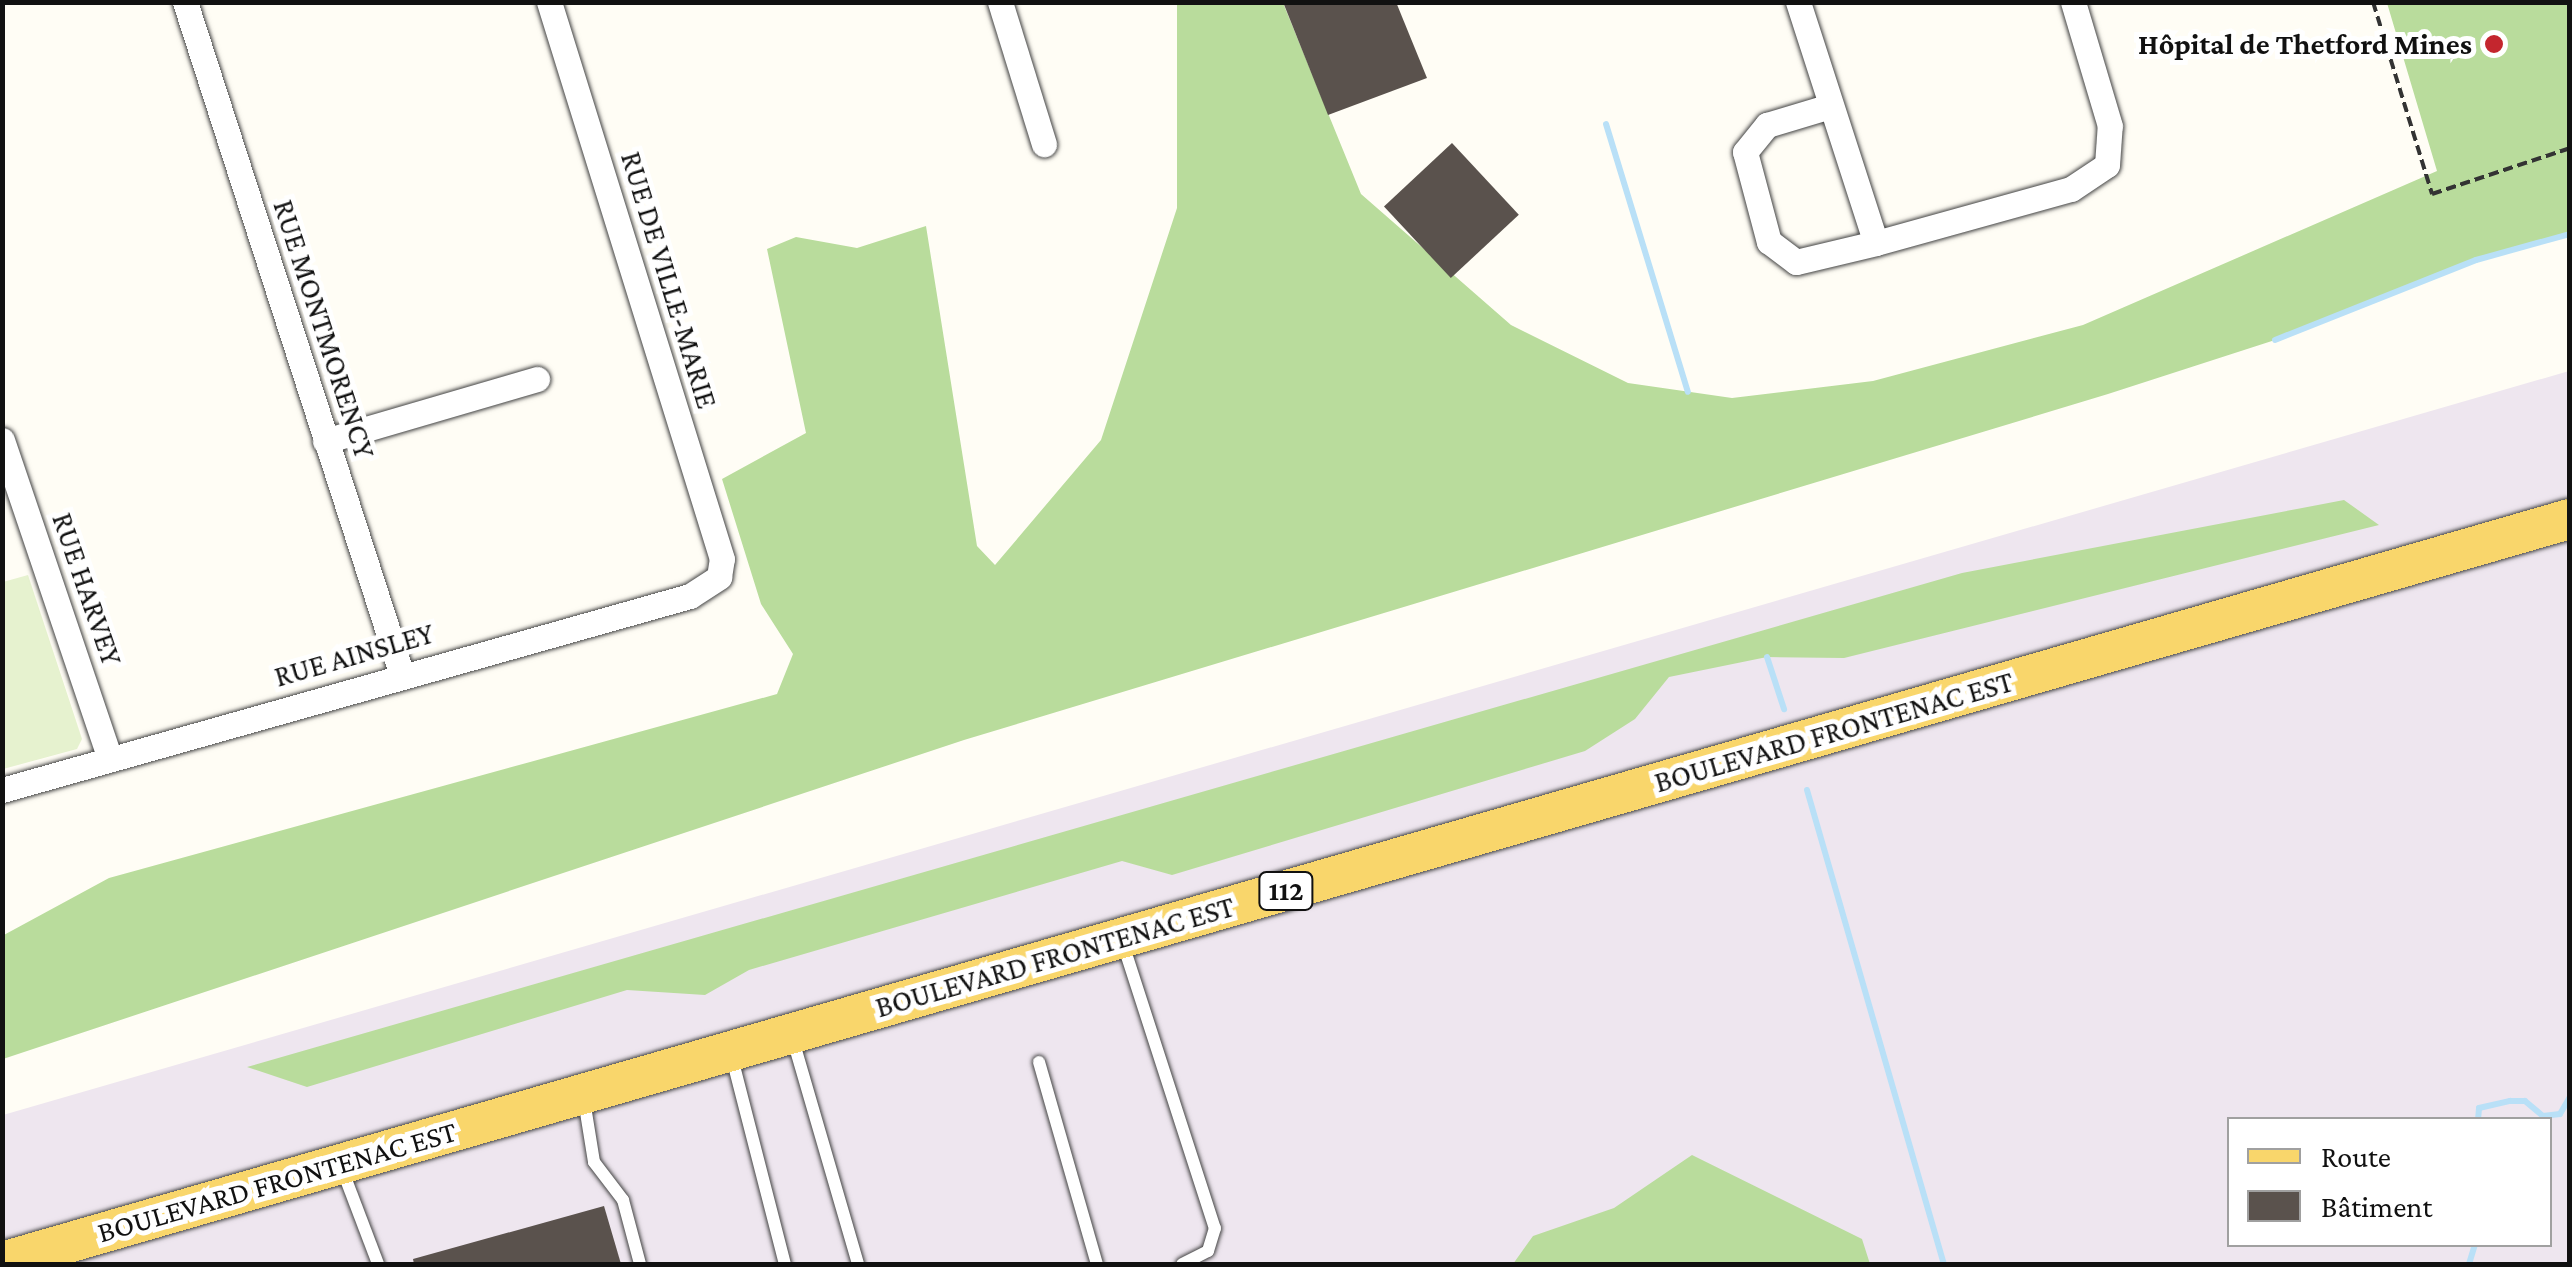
<!DOCTYPE html>
<meta charset="utf-8">
<style>
body{margin:0}
#map{position:relative;width:2572px;height:1267px;overflow:hidden;background:#fffdf5;font-family:"Crimson Pro",serif}
div>[style]{position:absolute}
[style*='--x']{left:calc(var(--x)*1px);top:calc(var(--y)*1px);width:calc(var(--w)*1px);rotate:calc(var(--a)*1deg)}
.industrial>*{inset:0;background:#eee6ef}
.forest>*{inset:0;background:#b9dc9c}
.pitch>*{inset:0;background:#e6f2cf}
.stream>*{height:6px;margin:-3px;padding:0 3px;transform-origin:3px;border-radius:3px;background:#b9e0f7}
.building>*{inset:0;background:#5a524d;transform-origin:0 0}
.path>*{height:4px;margin-top:-2px;transform-origin:0;background:repeating-linear-gradient(90deg,#333 0 10px,transparent 0 15px)}
.roads{filter:drop-shadow(0 0 2px #444) drop-shadow(0 0 2px #444)}
.lane>*{height:12px;margin:-6px;padding:0 6px;transform-origin:6px;border-radius:6px;background:#fff}
.street>*{height:25px;margin:-12.5px;padding:0 12.5px;transform-origin:12.5px;border-radius:12.5px;background:#fff}
.primary>*{height:40px;margin:-20px;padding:0 20px;transform-origin:20px;border-radius:20px;background:#f9d66b}
.dots>*{width:28px;height:28px;translate:-50% -50%;box-sizing:border-box;border:5px solid #fff;border-radius:50%}
span{translate:-50% -50%;white-space:nowrap;text-align:center;line-height:1.15;-webkit-text-stroke:10px #fff;paint-order:stroke}
.shield-label span{padding:2px 8px;background:#fff;border:2px solid;border-radius:8px;-webkit-text-stroke-width:0}
.shield-label{font-size:28px;color:#111;font-weight:700}
.poi-label{font-size:30px;color:#111;font-weight:700}
.right{translate:-100% -50%;text-align:right}
.street-label{font-size:30px;color:#111}
.frame{position:absolute;inset:0;border:5px solid #111;pointer-events:none}
.legend{position:absolute;left:2227px;top:1117px;width:325px;height:130px;box-sizing:border-box;background:#fff;border:2px solid #a0a0a0;margin:0;padding:12px 18px;list-style:none;font-size:30px;color:#111}
.legend li{display:flex;align-items:center;gap:20px;height:50px}
.legend b{width:50px;border:2px solid #a0a0a0}
</style>
<div id="map">
<div class="industrial">
<div style="clip-path:polygon(evenodd,2569px 371px,2569px 1264px,3px 1264px,3px 1115px,2569px 371px,2230px 1120px,2550px 1120px,2550px 1244px,2230px 1244px,2230px 1120px)"></div>
</div>
<div class="forest">
<div style="clip-path:polygon(1177px 3px,1283px 3px,1361px 194px,1511px 325px,1628px 383px,1732px 398px,1873px 381px,2083px 325px,2437px 171px,2387px 3px,2569px 3px,2569px 234px,2476px 260px,2275px 340px,2108px 394px,964px 740px,3px 1059px,2px 936px,109px 878px,777px 694px,793px 654px,761px 604px,722px 479px,806px 433px,767px 249px,796px 237px,857px 248px,926px 226px,977px 546px,995px 565px,1101px 440px,1177px 208px)"></div>
<div style="clip-path:polygon(2344px 500px,2379px 525px,1844px 658px,1767px 657px,1669px 677px,1635px 719px,1585px 751px,1172px 875px,1122px 861px,749px 970px,705px 995px,627px 990px,307px 1087px,247px 1067px,1962px 573px)"></div>
<div style="clip-path:polygon(1692px 1155px,1862px 1239px,1870px 1264px,1513px 1264px,1533px 1236px,1614px 1208px)"></div>
</div>
<div class="pitch">
<div style="clip-path:polygon(28px 575px,82px 739px,77px 749px,3px 769px,3px 582px)"></div>
</div>
<div class="stream">
<div style="--x:1606;--y:124;--w:280;--a:73"></div>
<div style="--x:2275;--y:340;--w:216;--a:-21.7"></div>
<div style="--x:2476;--y:260;--w:98;--a:-15.5"></div>
<div style="--x:1767;--y:657;--w:55;--a:71.9"></div>
<div style="--x:1807;--y:790;--w:493;--a:73.9"></div>
<div style="--x:2478;--y:1120;--w:12;--a:-85"></div>
<div style="--x:2479;--y:1108;--w:32;--a:-13"></div>
<div style="--x:2510;--y:1101;--w:15;--a:0"></div>
<div style="--x:2525;--y:1101;--w:23;--a:40"></div>
<div style="--x:2543;--y:1116;--w:17;--a:-7"></div>
<div style="--x:2560;--y:1114;--w:20;--a:-60"></div>
<div style="--x:2469;--y:1264;--w:21;--a:-73"></div>
</div>
<div class="building">
<div style="clip-path:polygon(1283px 2px,1396px 2px,1427px 78px,1328px 115px)"></div>
<div style="left:1452px;top:143px;width:98px;height:93px;rotate:47deg"></div>
<div style="clip-path:polygon(604px 1206px,621px 1264px,414px 1264px,413px 1259px)"></div>
</div>
<div class="path">
<div style="--x:2373;--y:2;--w:201;--a:72.9"></div>
<div style="--x:2432;--y:194;--w:145;--a:-18.4"></div>
</div>
<div class="roads">
<div class="lane">
<div style="--x:1123;--y:944;--w:299;--a:72.1"></div>
<div style="--x:1215;--y:1228;--w:24;--a:107"></div>
<div style="--x:1208;--y:1251;--w:29;--a:153"></div>
<div style="--x:793;--y:1040;--w:233;--a:73.8"></div>
<div style="--x:732;--y:1058;--w:213;--a:75.6"></div>
<div style="--x:1039;--y:1062;--w:210;--a:74"></div>
<div style="--x:584;--y:1100;--w:63;--a:80.8"></div>
<div style="--x:594;--y:1162;--w:48;--a:52.7"></div>
<div style="--x:623;--y:1200;--w:66;--a:75.1"></div>
<div style="--x:342;--y:1169;--w:102;--a:69.2"></div>
</div>
<div class="street">
<div style="--x:185;--y:2;--w:707;--a:72.13"></div>
<div style="--x:1000;--y:2;--w:149;--a:72.8"></div>
<div style="--x:1798;--y:2;--w:253;--a:72.1"></div>
<div style="--x:1876;--y:243;--w:82;--a:166.6"></div>
<div style="--x:1796;--y:262;--w:34;--a:-143"></div>
<div style="--x:1769;--y:242;--w:93;--a:-104.9"></div>
<div style="--x:1745;--y:152;--w:35;--a:-51"></div>
<div style="--x:1767;--y:125;--w:66;--a:-16.8"></div>
<div style="--x:1876;--y:243;--w:202;--a:-15.5"></div>
<div style="--x:2071;--y:189;--w:43;--a:-33.7"></div>
<div style="--x:2107;--y:165;--w:39;--a:-86"></div>
<div style="--x:2110;--y:126;--w:129;--a:-106.6"></div>
<div style="--x:2;--y:440;--w:337;--a:71.3"></div>
<div style="--x:325;--y:441;--w:221;--a:-16.3"></div>
<div style="--x:2;--y:790;--w:715;--a:-15.75"></div>
<div style="--x:690;--y:596;--w:35;--a:-33"></div>
<div style="--x:719;--y:577;--w:18;--a:-81"></div>
<div style="--x:722;--y:559;--w:583;--a:-107.25"></div>
</div>
<div class="primary">
<div style="--x:2;--y:1262;--w:2673;--a:-16.14"></div>
</div>
</div>
<div class="dots">
<div style="left:2494px;top:44px;background:#c4262e"></div>
</div>
<div class="shield-label">
<span style="left:1286px;top:891px">112</span>
</div>
<div class="poi-label">
<span class="right" style="left:2472px;top:44px">Hôpital de Thetford Mines</span>
</div>
<div class="street-label">
<span style="left:669px;top:280px;rotate:73deg">RUE DE VILLE-MARIE</span>
<span style="left:324px;top:329px;rotate:72deg">RUE MONTMORENCY</span>
<span style="left:87px;top:589px;rotate:71deg">RUE HARVEY</span>
<span style="left:354px;top:655px;rotate:-16deg">RUE AINSLEY</span>
<span style="left:1834px;top:732px;rotate:-16deg">BOULEVARD FRONTENAC EST</span>
<span style="left:1055px;top:957px;rotate:-16deg">BOULEVARD FRONTENAC EST</span>
<span style="left:277px;top:1182px;rotate:-16deg">BOULEVARD FRONTENAC EST</span>
</div>
<div class="frame"></div>
<ul class="legend">
<li><b style="height:12px;background:#f9d66b"></b>Route</li>
<li><b style="height:28px;background:#5a524d"></b>Bâtiment</li>
</ul>
</div>
